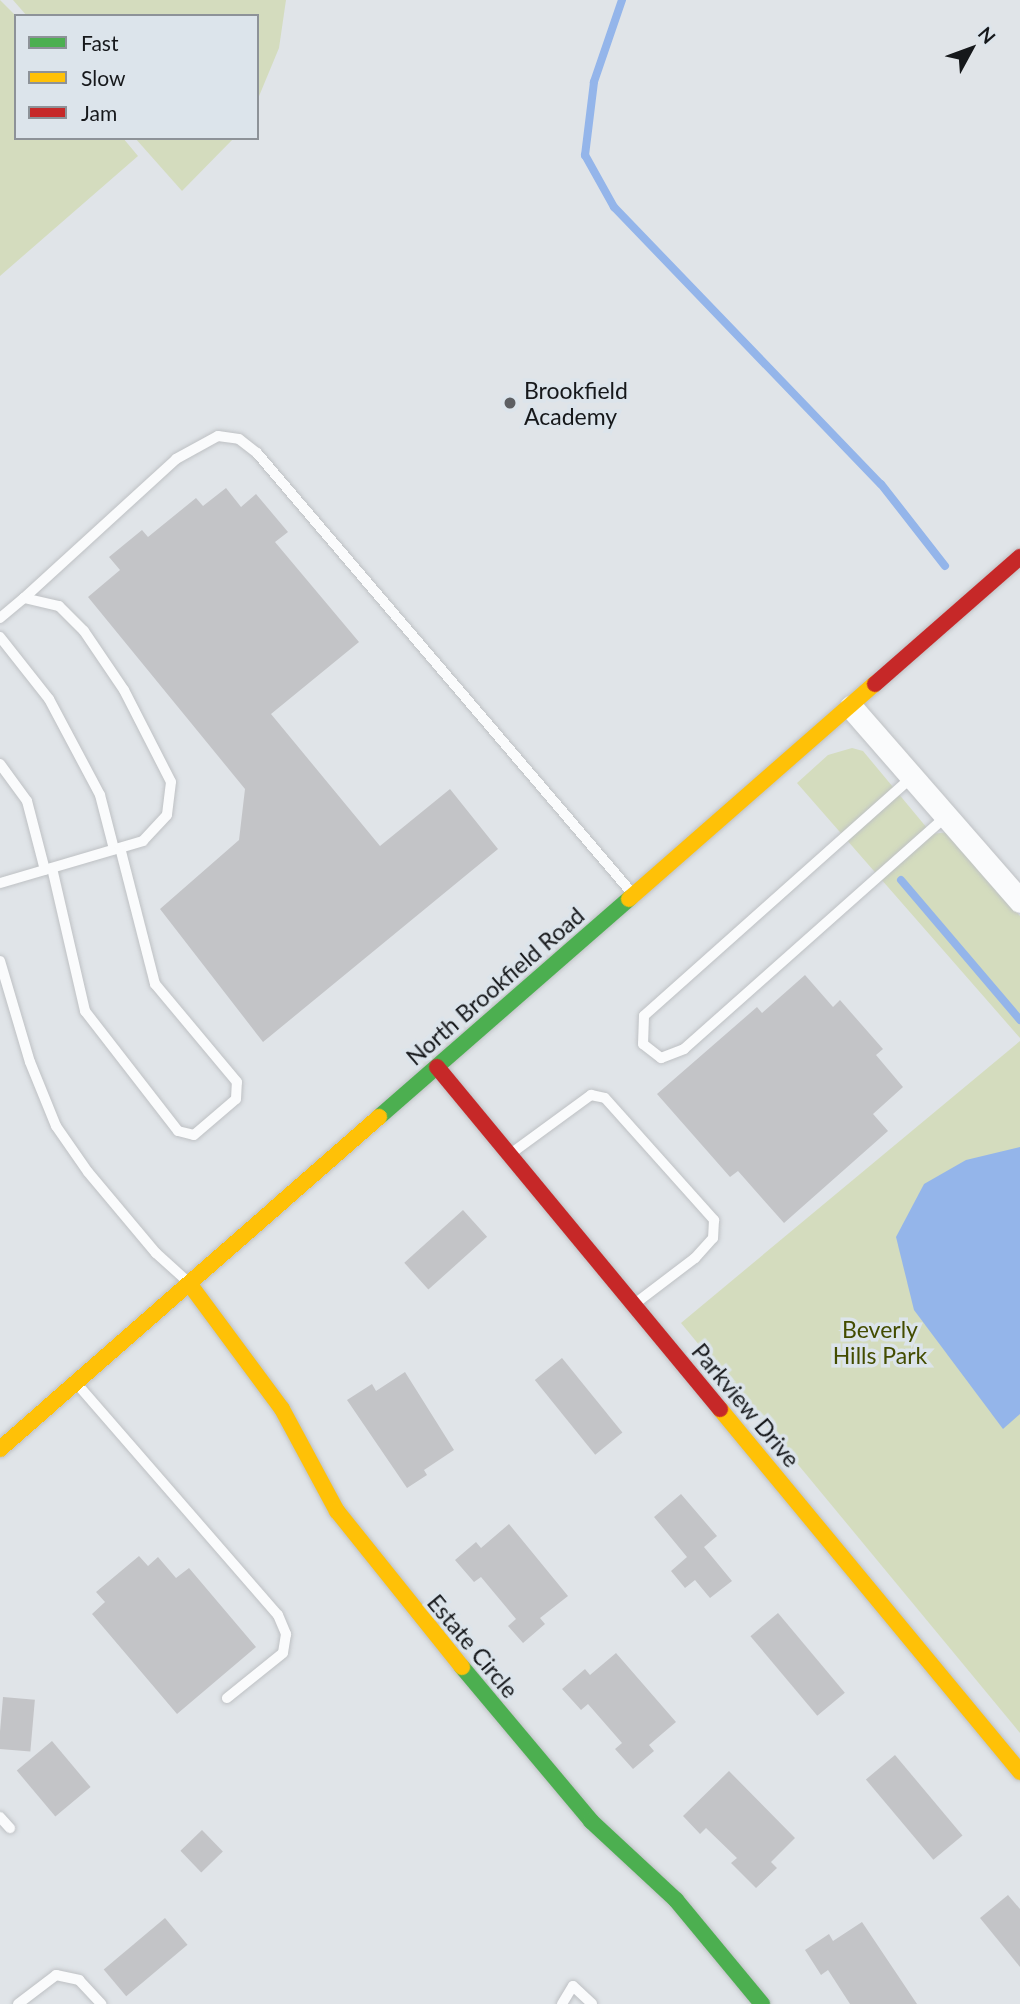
<!DOCTYPE html>
<style>
body{margin:0}
#map{position:relative;width:1020px;height:2004px;overflow:hidden;background:#e0e4e8;font-family:Lato,sans-serif}
div>[style]{position:absolute}
[style*='--x']{left:calc(var(--x)*1px);top:calc(var(--y)*1px);width:calc(var(--w)*1px);rotate:calc(var(--a)*1deg)}
.green>*{inset:0;background:#d4dcbe}
.water>*{inset:0;background:#94b5ea}
.stream>*{height:8px;margin:-4px;padding:0 4px;transform-origin:4px;border-radius:4px;background:#94b5ea}
.building>*{inset:0;background:#c3c4c7;transform-origin:0 0}
.roads{filter:drop-shadow(0 0 2px #bec1c4) drop-shadow(0 0 2px #bec1c4)}
.lane>*{height:10px;margin:-5px;padding:0 5px;transform-origin:5px;border-radius:5px;background:#fafbfc}
.street>*{height:23px;margin:-11.5px;padding:0 11.5px;transform-origin:11.5px;border-radius:11.5px;background:#fafbfc}
.fast>*{height:16px;margin:-8px;padding:0 8px;transform-origin:8px;border-radius:8px;background:#4caf50}
.slow>*{height:16px;margin:-8px;padding:0 8px;transform-origin:8px;border-radius:8px;background:#ffc107}
.jam>*{height:16px;margin:-8px;padding:0 8px;transform-origin:8px;border-radius:8px;background:#c62828}
.dots>*{width:19px;height:19px;translate:-50% -50%;box-sizing:border-box;border:4px solid #dce4eb;border-radius:50%}
span{translate:-50% -50%;white-space:nowrap;text-align:center;line-height:1.15;-webkit-text-stroke:7px #dce4eb;paint-order:stroke}
.poi-label{font-size:23px;color:#16181b}
.left{translate:0 -50%;text-align:left}
.street-label{font-size:23px;color:#16181b}
.park-label{font-size:23px;color:#434c01}
.legend{position:absolute;left:14px;top:14px;width:245px;height:126px;box-sizing:border-box;background:#dce4eb;border:2px solid #8d9298;margin:0;padding:9px 12px;list-style:none;font-size:21px;color:#16181b}
.legend li{display:flex;align-items:center;gap:14px;height:35px}
.legend b{width:35px;border:2px solid #8d9298}
.north{position:absolute;left:936px;top:14px;width:70px;height:70px;-webkit-text-stroke:5px #dce4eb;paint-order:stroke;rotate:49deg;font-size:19px;font-weight:700;line-height:28px;text-align:center;color:#16181b}
.north::after{content:'';display:block;margin:auto;width:24px;height:32px;background:#16181b;clip-path:polygon(50% 0,100% 100%,50% 72%,0 100%)}
</style>
<div id="map">
<div class="green">
<div style="clip-path:polygon(0 0,16px 16px,16px 138px,123px 138px,138px 156px,0 276px)"></div>
<div style="clip-path:polygon(13px 0,286px 0,279px 48px,257px 101px,257px 16px,27px 16px)"></div>
<div style="clip-path:polygon(135px 138px,234px 138px,182px 191px)"></div>
<div style="clip-path:polygon(852px 748px,863px 751px,932px 834px,948px 832px,956px 838px,1020px 916px,1020px 1038px,797px 783px,828px 755px)"></div>
<div style="clip-path:polygon(1020px 1041px,1020px 1733px,681px 1323px)"></div>
</div>
<div class="water">
<div style="clip-path:polygon(1020px 1147px,1020px 1414px,1003px 1429px,914px 1310px,896px 1237px,924px 1184px,966px 1160px)"></div>
</div>
<div class="stream">
<div style="--x:622;--y:0;--w:87;--a:108.9"></div>
<div style="--x:594;--y:82;--w:74;--a:97"></div>
<div style="--x:585;--y:155;--w:60;--a:60.9"></div>
<div style="--x:614;--y:207;--w:385;--a:46.1"></div>
<div style="--x:881;--y:484;--w:104;--a:52"></div>
<div style="--x:901;--y:880;--w:184;--a:49.6"></div>
</div>
<div class="building">
<div style="clip-path:polygon(226px 488px,241px 507px,256px 494px,288px 532px,275px 542px,359px 642px,271px 714px,380px 846px,450px 789px,498px 849px,263px 1042px,160px 909px,239px 840px,245px 789px,88px 597px,120px 570px,109px 557px,142px 530px,148px 537px,196px 498px,203px 506px)"></div>
<div style="clip-path:polygon(805px 975px,833px 1007px,840px 1000px,883px 1049px,876px 1055px,903px 1087px,873px 1114px,888px 1131px,784px 1223px,738px 1171px,730px 1177px,657px 1094px,757px 1007px,762px 1013px)"></div>
<div style="left:463px;top:1210px;width:36px;height:79px;rotate:48deg"></div>
<div style="left:562px;top:1358px;width:96px;height:35px;rotate:51deg"></div>
<div style="clip-path:polygon(405px 1372px,454px 1450px,424px 1470px,427px 1475px,407px 1488px,347px 1400px,372px 1384px,376px 1391px)"></div>
<div style="clip-path:polygon(681px 1494px,717px 1536px,704px 1547px,732px 1581px,710px 1598px,695px 1580px,685px 1588px,671px 1571px,687px 1557px,654px 1517px)"></div>
<div style="clip-path:polygon(509px 1524px,568px 1596px,540px 1618px,545px 1624px,523px 1643px,508px 1626px,516px 1619px,481px 1577px,474px 1582px,455px 1560px,476px 1542px,481px 1548px)"></div>
<div style="clip-path:polygon(139px 1556px,148px 1566px,158px 1557px,176px 1578px,189px 1568px,256px 1647px,177px 1714px,92px 1614px,105px 1602px,96px 1592px)"></div>
<div style="left:778px;top:1613px;width:104px;height:36px;rotate:50deg"></div>
<div style="clip-path:polygon(616px 1653px,676px 1722px,649px 1745px,654px 1751px,633px 1769px,615px 1749px,622px 1743px,588px 1704px,581px 1710px,562px 1689px,585px 1669px,590px 1675px)"></div>
<div style="left:3px;top:1697px;width:32px;height:52px;rotate:5deg"></div>
<div style="left:52px;top:1741px;width:60px;height:46px;rotate:50deg"></div>
<div style="left:895px;top:1755px;width:105px;height:38px;rotate:50deg"></div>
<div style="clip-path:polygon(729px 1771px,795px 1838px,771px 1862px,777px 1868px,756px 1888px,731px 1863px,737px 1858px,706px 1828px,700px 1834px,683px 1816px)"></div>
<div style="left:202px;top:1830px;width:30px;height:30px;rotate:46deg"></div>
<div style="clip-path:polygon(1008px 1895px,1020px 1909px,1020px 1967px,980px 1918px)"></div>
<div style="left:165px;top:1918px;width:35px;height:80px;rotate:50deg"></div>
<div style="clip-path:polygon(862px 1922px,917px 2004px,850px 2004px,828px 1970px,821px 1975px,805px 1950px,829px 1934px,833px 1941px)"></div>
</div>
<div class="roads">
<div class="lane">
<div style="--x:24;--y:598;--w:206;--a:-42.4"></div>
<div style="--x:176;--y:459;--w:48;--a:-28.7"></div>
<div style="--x:218;--y:436;--w:21;--a:8"></div>
<div style="--x:239;--y:439;--w:23;--a:38"></div>
<div style="--x:257;--y:453;--w:578;--a:49.56"></div>
<div style="--x:0;--y:618;--w:31;--a:-40"></div>
<div style="--x:24;--y:598;--w:36;--a:13"></div>
<div style="--x:59;--y:606;--w:35;--a:45"></div>
<div style="--x:84;--y:631;--w:71;--a:55.9"></div>
<div style="--x:124;--y:690;--w:103;--a:62.9"></div>
<div style="--x:171;--y:782;--w:33;--a:97"></div>
<div style="--x:167;--y:815;--w:35;--a:133"></div>
<div style="--x:143;--y:841;--w:149;--a:163.6"></div>
<div style="--x:0;--y:637;--w:79;--a:51.7"></div>
<div style="--x:49;--y:699;--w:109;--a:62"></div>
<div style="--x:100;--y:795;--w:56;--a:75.5"></div>
<div style="--x:0;--y:764;--w:46;--a:53.9"></div>
<div style="--x:27;--y:801;--w:71;--a:75.4"></div>
<div style="--x:912;--y:777;--w:359;--a:138.3"></div>
<div style="--x:644;--y:1016;--w:28;--a:92"></div>
<div style="--x:643;--y:1044;--w:23;--a:38"></div>
<div style="--x:661;--y:1058;--w:25;--a:-21"></div>
<div style="--x:684;--y:1049;--w:351;--a:-41.6"></div>
<div style="--x:52;--y:868;--w:147;--a:77"></div>
<div style="--x:85;--y:1011;--w:152;--a:52.2"></div>
<div style="--x:178;--y:1131;--w:16;--a:14"></div>
<div style="--x:194;--y:1135;--w:55;--a:-40.6"></div>
<div style="--x:236;--y:1099;--w:17;--a:-87"></div>
<div style="--x:237;--y:1082;--w:128;--a:-129.9"></div>
<div style="--x:155;--y:984;--w:140;--a:-104.4"></div>
<div style="--x:0;--y:961;--w:105;--a:73.5"></div>
<div style="--x:30;--y:1062;--w:69;--a:67.9"></div>
<div style="--x:56;--y:1126;--w:56;--a:55.2"></div>
<div style="--x:88;--y:1172;--w:106;--a:50"></div>
<div style="--x:156;--y:1253;--w:42;--a:42.1"></div>
<div style="--x:513;--y:1152;--w:97;--a:-36.2"></div>
<div style="--x:591;--y:1095;--w:14;--a:12"></div>
<div style="--x:605;--y:1098;--w:164;--a:48.2"></div>
<div style="--x:714;--y:1220;--w:18;--a:93"></div>
<div style="--x:713;--y:1238;--w:27;--a:132"></div>
<div style="--x:695;--y:1258;--w:74;--a:142.7"></div>
<div style="--x:78;--y:1385;--w:305;--a:49"></div>
<div style="--x:278;--y:1615;--w:21;--a:67"></div>
<div style="--x:286;--y:1634;--w:19;--a:99"></div>
<div style="--x:283;--y:1653;--w:72;--a:141.2"></div>
<div style="--x:0;--y:1817;--w:15;--a:48"></div>
<div style="--x:18;--y:2004;--w:48;--a:-37.3"></div>
<div style="--x:56;--y:1975;--w:24;--a:12"></div>
<div style="--x:79;--y:1980;--w:33;--a:47"></div>
<div style="--x:562;--y:2004;--w:21;--a:-59"></div>
<div style="--x:573;--y:1986;--w:26;--a:43"></div>
</div>
<div class="street">
<div style="--x:851;--y:707;--w:257;--a:48.9"></div>
</div>
<div class="fast">
<div style="--x:379;--y:1117;--w:332;--a:-41.1"></div>
<div style="--x:462;--y:1667;--w:201;--a:50"></div>
<div style="--x:591;--y:1821;--w:116;--a:42.9"></div>
<div style="--x:676;--y:1900;--w:135;--a:50.4"></div>
</div>
<div class="slow">
<div style="--x:629;--y:899;--w:327;--a:-41.2"></div>
<div style="--x:191;--y:1286;--w:153;--a:53.5"></div>
<div style="--x:282;--y:1409;--w:116;--a:61.7"></div>
<div style="--x:337;--y:1511;--w:200;--a:51.3"></div>
<div style="--x:720;--y:1409;--w:471;--a:50.4"></div>
<div style="--x:0;--y:1449;--w:504;--a:-41.22"></div>
</div>
<div class="jam">
<div style="--x:875;--y:684;--w:193;--a:-41.2"></div>
<div style="--x:437;--y:1067;--w:444;--a:50.4"></div>
</div>
</div>
<div class="dots">
<div style="left:510px;top:403px;background:#5d5f63"></div>
</div>
<div class="poi-label">
<span class="left" style="left:524px;top:403px">Brookfield<br>Academy</span>
</div>
<div class="street-label">
<span style="left:495px;top:986px;rotate:-41deg">North Brookfield Road</span>
<span style="left:746px;top:1405px;rotate:50deg">Parkview Drive</span>
<span style="left:473px;top:1646px;rotate:50deg">Estate Circle</span>
</div>
<div class="park-label">
<span style="left:880px;top:1342px">Beverly<br>Hills Park</span>
</div>
<ul class="legend">
<li><b style="height:9px;background:#4caf50"></b>Fast</li>
<li><b style="height:9px;background:#ffc107"></b>Slow</li>
<li><b style="height:9px;background:#c62828"></b>Jam</li>
</ul>
<div class="north">N</div>
</div>
